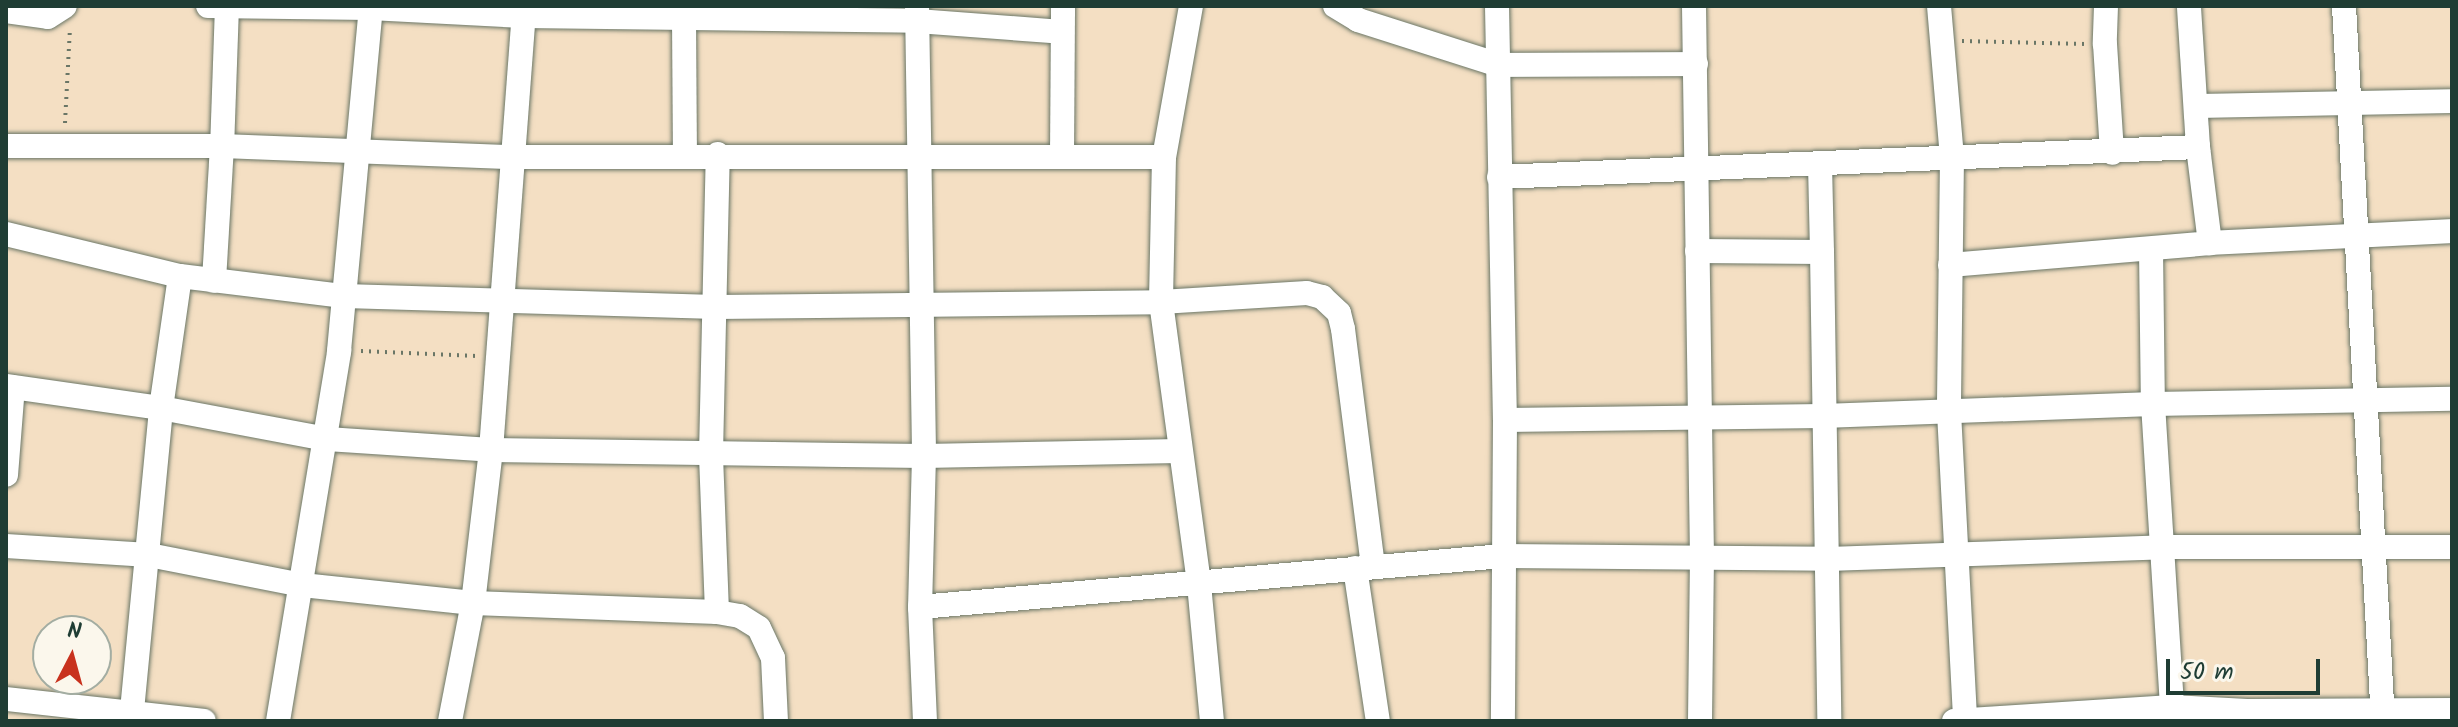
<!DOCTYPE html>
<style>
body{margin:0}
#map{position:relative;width:2458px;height:727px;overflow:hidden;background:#f4dfc3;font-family:Kalam,sans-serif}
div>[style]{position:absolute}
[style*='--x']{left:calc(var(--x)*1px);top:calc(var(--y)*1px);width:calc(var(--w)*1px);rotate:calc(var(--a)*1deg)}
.path>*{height:4px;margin-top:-2px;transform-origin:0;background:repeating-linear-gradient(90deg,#6a7666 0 2px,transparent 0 8px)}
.roads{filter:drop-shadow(0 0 2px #6a7666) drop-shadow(0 0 2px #6a7666)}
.street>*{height:24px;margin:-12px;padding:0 12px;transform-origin:12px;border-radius:12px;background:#fff}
span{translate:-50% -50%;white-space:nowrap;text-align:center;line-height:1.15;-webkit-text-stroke:6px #fbf7ec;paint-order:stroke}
.frame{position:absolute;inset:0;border:8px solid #1f3d34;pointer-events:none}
.north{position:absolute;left:32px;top:615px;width:80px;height:80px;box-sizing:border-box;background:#fbf7ec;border:2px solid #a3ada2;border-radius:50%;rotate:6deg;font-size:22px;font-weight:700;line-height:32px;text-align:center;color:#1f3d34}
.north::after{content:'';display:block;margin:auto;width:28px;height:36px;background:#c8321e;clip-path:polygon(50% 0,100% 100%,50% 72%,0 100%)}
.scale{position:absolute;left:2166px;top:659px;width:154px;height:36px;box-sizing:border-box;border:4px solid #1f3d34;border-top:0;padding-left:10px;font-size:24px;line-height:28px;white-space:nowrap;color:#1f3d34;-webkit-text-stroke:6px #fbf7ec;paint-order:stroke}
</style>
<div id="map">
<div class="path">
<div style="--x:1962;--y:41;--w:124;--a:1.4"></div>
<div style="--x:65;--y:123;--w:95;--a:-87"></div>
<div style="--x:361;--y:351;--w:116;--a:2.5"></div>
</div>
<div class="roads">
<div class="street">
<div style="--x:208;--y:6;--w:162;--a:0.7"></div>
<div style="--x:370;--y:8;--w:153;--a:3"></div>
<div style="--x:523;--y:16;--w:394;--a:0.7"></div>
<div style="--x:917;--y:21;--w:145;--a:4.3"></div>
<div style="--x:227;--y:6;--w:140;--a:92"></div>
<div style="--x:222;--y:146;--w:289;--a:2.2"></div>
<div style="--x:511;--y:157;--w:653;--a:0"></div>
<div style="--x:917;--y:6;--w:450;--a:89.1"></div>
<div style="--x:924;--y:456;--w:151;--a:91.5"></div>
<div style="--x:920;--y:607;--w:114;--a:87.5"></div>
<div style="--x:1191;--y:6;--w:153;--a:100.1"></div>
<div style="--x:1164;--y:157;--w:145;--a:91.2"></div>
<div style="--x:1161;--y:302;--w:285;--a:82.3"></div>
<div style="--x:1199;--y:584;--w:138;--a:84.6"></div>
<div style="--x:1335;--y:6;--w:27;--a:31"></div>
<div style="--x:1358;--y:20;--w:148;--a:17.7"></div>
<div style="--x:1499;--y:65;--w:197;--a:-0.3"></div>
<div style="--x:1497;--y:6;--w:414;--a:88.9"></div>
<div style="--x:1505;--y:420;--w:301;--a:90.4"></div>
<div style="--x:1694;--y:6;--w:551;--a:89.17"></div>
<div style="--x:1702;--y:557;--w:164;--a:90.7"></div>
<div style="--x:1939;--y:6;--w:152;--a:85.1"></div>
<div style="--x:1952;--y:157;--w:255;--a:90.7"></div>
<div style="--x:1949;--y:412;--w:309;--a:87"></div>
<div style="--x:2106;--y:6;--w:38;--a:92"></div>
<div style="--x:2105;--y:44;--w:109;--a:86.3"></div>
<div style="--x:2344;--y:6;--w:716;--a:86.88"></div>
<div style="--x:6;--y:11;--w:42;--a:8.1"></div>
<div style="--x:48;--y:17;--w:20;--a:-33"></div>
<div style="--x:684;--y:18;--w:136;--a:89.6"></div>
<div style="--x:2197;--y:106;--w:255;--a:-1.1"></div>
<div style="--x:6;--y:146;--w:216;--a:0"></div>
<div style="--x:222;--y:146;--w:135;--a:93.4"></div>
<div style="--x:2198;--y:147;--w:97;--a:82.9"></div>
<div style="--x:1062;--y:156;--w:150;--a:-89.6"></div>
<div style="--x:1499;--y:177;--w:700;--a:-2.46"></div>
<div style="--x:2198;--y:147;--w:141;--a:-93.7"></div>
<div style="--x:6;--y:234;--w:179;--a:13.6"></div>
<div style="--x:180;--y:276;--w:165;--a:7"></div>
<div style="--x:344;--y:296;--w:372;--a:1.7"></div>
<div style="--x:716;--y:307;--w:445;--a:-0.6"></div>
<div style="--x:1161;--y:302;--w:146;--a:-3.5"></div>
<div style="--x:1307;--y:293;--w:16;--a:15"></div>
<div style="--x:1322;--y:297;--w:23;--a:43"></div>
<div style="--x:1339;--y:313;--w:16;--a:76"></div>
<div style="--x:1343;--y:329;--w:240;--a:82.8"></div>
<div style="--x:2151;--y:249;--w:155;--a:89.3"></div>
<div style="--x:2153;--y:404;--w:318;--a:86.4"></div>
<div style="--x:1697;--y:251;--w:125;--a:0.5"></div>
<div style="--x:1822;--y:252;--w:89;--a:-91.3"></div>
<div style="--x:1822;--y:252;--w:469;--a:89.1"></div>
<div style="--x:1950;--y:265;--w:261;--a:-4.8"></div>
<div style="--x:2210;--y:243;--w:242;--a:-2.8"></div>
<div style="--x:6;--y:386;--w:157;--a:8.1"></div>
<div style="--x:161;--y:408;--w:169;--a:10.6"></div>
<div style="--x:327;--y:439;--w:164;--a:3.8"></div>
<div style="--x:491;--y:450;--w:433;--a:0.8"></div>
<div style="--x:924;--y:456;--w:255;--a:-1.1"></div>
<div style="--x:1505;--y:420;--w:318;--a:-0.7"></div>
<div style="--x:1823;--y:416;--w:330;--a:-2.1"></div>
<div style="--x:2153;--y:404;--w:299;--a:-1"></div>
<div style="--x:6;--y:475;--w:88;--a:-85.5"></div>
<div style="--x:6;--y:546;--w:143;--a:3.6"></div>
<div style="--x:149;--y:555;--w:156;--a:11.1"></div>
<div style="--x:302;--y:585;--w:172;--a:6"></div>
<div style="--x:473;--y:603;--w:244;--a:2.1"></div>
<div style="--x:717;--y:612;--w:23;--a:10"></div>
<div style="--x:740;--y:616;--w:22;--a:32"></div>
<div style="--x:759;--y:628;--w:33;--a:65"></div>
<div style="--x:773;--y:658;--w:63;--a:87.3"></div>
<div style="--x:1355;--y:568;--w:155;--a:81.5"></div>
<div style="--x:920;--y:607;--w:585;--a:-5"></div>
<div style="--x:1503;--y:556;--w:325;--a:0.5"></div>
<div style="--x:1828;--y:559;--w:336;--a:-2"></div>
<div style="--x:2164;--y:547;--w:288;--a:0"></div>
<div style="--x:717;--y:612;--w:158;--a:-92.2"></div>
<div style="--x:711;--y:454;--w:300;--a:-88.7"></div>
<div style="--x:6;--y:699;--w:199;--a:6.3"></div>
<div style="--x:131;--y:721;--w:314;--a:-84.5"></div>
<div style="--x:161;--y:408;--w:133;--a:-81.8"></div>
<div style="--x:278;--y:721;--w:375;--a:-80.6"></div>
<div style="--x:339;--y:351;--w:346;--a:-84.7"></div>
<div style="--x:450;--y:721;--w:120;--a:-79"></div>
<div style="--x:473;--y:603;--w:154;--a:-83.3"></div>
<div style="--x:491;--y:450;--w:445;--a:-85.7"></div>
<div style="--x:1954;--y:721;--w:218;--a:-3.7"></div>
<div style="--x:2172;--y:707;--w:75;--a:3.1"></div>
<div style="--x:2247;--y:711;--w:205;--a:-0.3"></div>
</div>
</div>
<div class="frame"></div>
<div class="north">N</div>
<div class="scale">50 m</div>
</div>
